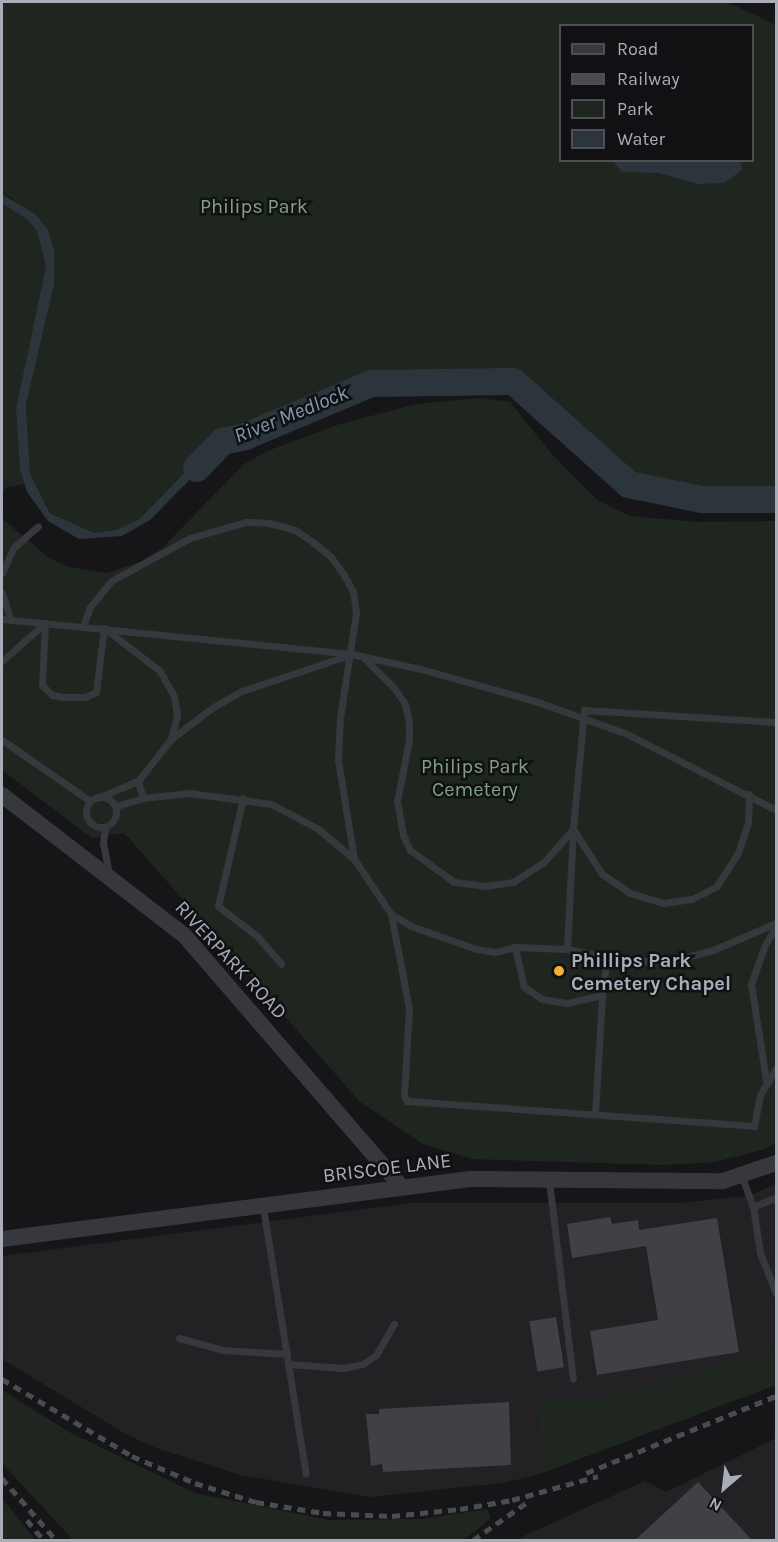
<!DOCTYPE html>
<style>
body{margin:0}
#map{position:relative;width:778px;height:1542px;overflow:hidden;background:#161618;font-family:Karla,sans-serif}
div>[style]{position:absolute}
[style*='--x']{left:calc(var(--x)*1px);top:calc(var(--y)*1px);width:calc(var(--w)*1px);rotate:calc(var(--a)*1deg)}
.built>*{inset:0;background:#222225}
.green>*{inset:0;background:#1e261f}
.water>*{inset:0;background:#2c353c}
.river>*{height:27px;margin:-13.5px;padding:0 13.5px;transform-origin:13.5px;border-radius:13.5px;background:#2c353c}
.building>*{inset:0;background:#404145;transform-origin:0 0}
.service>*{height:7px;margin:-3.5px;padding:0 3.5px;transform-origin:3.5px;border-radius:3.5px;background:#37383d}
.service>.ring{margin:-3.5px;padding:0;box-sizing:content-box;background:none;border:7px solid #37383d;border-radius:50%}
.tertiary>*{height:16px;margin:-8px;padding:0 8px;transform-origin:8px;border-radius:8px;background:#37383d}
.rail>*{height:4.5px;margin-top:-2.25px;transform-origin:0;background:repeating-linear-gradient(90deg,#4a4c52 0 8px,transparent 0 14px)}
.dots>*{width:16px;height:16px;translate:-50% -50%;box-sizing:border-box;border:3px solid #111113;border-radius:50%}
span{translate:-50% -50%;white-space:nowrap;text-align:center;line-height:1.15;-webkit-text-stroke:5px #111113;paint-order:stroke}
.park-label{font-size:20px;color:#7fa381}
.street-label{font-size:20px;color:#a8adb8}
.poi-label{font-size:20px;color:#a8adb8;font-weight:700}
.left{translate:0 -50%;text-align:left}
.water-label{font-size:21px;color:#7f9bb3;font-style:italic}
.frame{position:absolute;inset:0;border:3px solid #a8adb8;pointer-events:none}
.legend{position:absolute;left:559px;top:24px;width:195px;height:138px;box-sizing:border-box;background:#111113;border:2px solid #4d4f55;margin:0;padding:8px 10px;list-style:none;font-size:18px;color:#a8adb8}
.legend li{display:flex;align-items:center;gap:12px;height:30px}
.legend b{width:30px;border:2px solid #4d4f55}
.north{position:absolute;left:694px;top:1458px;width:60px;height:60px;-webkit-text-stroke:4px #111113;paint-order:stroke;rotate:208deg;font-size:16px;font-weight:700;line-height:24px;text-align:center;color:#a8adb8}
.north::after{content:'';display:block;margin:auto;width:21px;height:27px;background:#a8adb8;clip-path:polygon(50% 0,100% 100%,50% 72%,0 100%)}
</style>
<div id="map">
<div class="built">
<div style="clip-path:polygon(776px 1184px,776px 1350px,607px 1397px,538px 1402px,540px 1474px,503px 1483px,370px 1497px,240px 1475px,156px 1448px,126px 1434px,2px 1359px,2px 1256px,411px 1203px,680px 1203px,748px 1196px)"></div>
<div style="clip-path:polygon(776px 1438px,776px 1540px,515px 1540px,645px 1481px,666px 1492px)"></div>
</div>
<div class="green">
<div style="clip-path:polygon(evenodd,2px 2px,727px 2px,776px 25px,776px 496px,700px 497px,629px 481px,514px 379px,369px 380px,244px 434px,219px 438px,139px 519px,116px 530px,94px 533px,51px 513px,30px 473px,26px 405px,54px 285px,54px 249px,12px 198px,2px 194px,2px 2px,560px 26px,752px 26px,752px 160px,560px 160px,560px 26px)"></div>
<div style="clip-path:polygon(2px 204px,27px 219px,37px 231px,46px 266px,16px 408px,24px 484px,7px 487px,2px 494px)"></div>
<div style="clip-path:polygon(480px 398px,510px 402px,550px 452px,596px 499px,629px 516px,698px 522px,776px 521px,776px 1143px,762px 1150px,715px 1162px,664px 1165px,472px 1159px,423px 1144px,359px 1101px,129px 838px,123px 833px,92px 838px,2px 770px,2px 512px,4px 520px,49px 558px,68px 567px,107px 573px,142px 561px,162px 548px,244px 464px,270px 450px,337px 425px,416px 404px)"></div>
<div style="clip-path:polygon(776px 1350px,776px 1385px,540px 1474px,538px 1402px,607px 1397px)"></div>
<div style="clip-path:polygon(2px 1390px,69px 1432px,195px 1493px,329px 1520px,422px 1519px,487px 1509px,491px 1518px,464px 1540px,73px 1540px,2px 1463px)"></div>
<div style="clip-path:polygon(2px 1499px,5px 1502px,36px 1540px,2px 1540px)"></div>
</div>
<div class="water">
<div style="clip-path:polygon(613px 161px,740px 161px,742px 170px,724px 183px,699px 184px,658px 173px,622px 172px)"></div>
<div style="clip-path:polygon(2px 194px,35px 214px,47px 228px,54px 249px,54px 285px,26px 405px,30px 473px,50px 513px,94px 533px,116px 530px,139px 519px,219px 438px,222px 447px,150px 520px,122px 536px,79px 539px,48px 521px,27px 492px,20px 469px,16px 408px,46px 266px,37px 231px,27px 219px,2px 204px)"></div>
</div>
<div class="river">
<div style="--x:196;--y:468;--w:37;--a:-46"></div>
<div style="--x:222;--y:441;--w:24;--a:-12"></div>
<div style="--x:245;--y:436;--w:137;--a:-22.8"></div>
<div style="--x:371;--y:383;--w:142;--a:-0.8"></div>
<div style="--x:513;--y:381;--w:154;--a:41.8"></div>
<div style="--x:628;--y:484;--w:75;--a:11.6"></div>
<div style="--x:701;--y:499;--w:75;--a:0"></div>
</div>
<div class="building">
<div style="clip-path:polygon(610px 1217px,612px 1224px,638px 1220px,639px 1230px,717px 1218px,739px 1352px,597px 1375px,590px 1331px,658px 1320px,646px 1246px,572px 1258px,567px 1224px)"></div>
<div style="left:556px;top:1317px;width:51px;height:27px;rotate:81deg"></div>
<div style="clip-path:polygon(509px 1402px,511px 1465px,383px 1472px,382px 1464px,371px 1466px,366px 1414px,379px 1414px,379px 1409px)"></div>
<div style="clip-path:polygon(698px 1482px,752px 1540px,635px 1540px)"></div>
</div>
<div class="service">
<div style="--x:2;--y:573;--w:27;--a:-66"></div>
<div style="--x:13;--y:548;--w:33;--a:-41"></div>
<div style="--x:2;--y:593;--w:28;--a:72"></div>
<div style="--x:2;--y:619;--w:351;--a:5.7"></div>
<div style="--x:351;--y:654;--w:72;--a:12.1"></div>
<div style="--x:421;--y:669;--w:118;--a:15.7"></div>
<div style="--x:535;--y:701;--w:98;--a:19.7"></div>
<div style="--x:627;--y:734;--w:167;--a:27"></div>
<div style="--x:45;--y:623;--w:62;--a:92.8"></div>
<div style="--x:42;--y:685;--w:14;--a:45"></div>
<div style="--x:52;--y:695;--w:11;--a:10"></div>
<div style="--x:63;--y:697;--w:22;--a:0"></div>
<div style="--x:85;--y:697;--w:12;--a:-24"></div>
<div style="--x:96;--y:692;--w:64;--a:-82.9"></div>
<div style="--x:83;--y:626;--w:20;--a:-70"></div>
<div style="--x:90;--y:607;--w:33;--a:-51"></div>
<div style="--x:111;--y:581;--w:90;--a:-28.6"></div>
<div style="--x:190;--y:538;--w:58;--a:-15.9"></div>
<div style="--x:246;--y:522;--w:23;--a:2"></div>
<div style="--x:269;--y:523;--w:27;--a:15"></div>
<div style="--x:295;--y:530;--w:23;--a:34"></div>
<div style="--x:314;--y:543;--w:22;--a:39"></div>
<div style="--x:331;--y:557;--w:22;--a:54"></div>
<div style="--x:344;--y:575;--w:18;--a:61"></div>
<div style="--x:353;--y:591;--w:22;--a:82"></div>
<div style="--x:356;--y:613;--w:105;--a:98.7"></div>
<div style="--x:340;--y:717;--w:43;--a:92.7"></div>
<div style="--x:338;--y:760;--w:100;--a:80.8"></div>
<div style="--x:354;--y:859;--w:66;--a:56.1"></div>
<div style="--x:391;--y:914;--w:23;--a:31"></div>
<div style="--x:411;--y:926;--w:69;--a:19.5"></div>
<div style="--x:476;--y:949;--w:19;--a:9"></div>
<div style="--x:495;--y:952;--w:21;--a:-14"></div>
<div style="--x:104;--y:628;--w:71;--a:37.5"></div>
<div style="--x:160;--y:671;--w:29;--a:61"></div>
<div style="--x:174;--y:696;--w:19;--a:81"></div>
<div style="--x:177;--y:715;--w:25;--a:104"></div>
<div style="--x:171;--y:739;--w:53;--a:128.2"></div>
<div style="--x:362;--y:656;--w:45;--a:45"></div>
<div style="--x:394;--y:688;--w:19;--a:55"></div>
<div style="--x:405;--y:704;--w:17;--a:77"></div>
<div style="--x:409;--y:721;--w:19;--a:90"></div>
<div style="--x:409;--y:740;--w:62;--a:101.1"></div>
<div style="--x:397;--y:801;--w:35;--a:80"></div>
<div style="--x:403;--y:835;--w:17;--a:65"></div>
<div style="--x:410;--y:850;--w:54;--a:36"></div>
<div style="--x:454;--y:882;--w:31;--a:7"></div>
<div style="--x:485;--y:886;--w:28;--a:-8"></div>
<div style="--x:513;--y:882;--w:37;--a:-33"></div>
<div style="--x:544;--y:862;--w:44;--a:-48.7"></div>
<div style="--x:573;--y:829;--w:54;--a:57.2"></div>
<div style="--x:602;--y:874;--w:34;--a:34"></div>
<div style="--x:630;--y:893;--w:34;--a:17"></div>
<div style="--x:663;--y:903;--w:29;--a:-8"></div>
<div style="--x:692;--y:899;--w:27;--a:-27"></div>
<div style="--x:716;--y:887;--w:40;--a:-57.1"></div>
<div style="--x:738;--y:853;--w:32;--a:-72"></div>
<div style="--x:748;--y:823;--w:29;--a:-88"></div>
<div style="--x:2;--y:661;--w:57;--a:-41.5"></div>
<div style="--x:171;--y:739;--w:51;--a:-37.1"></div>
<div style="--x:212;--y:708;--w:34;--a:-30"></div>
<div style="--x:242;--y:691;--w:113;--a:-18.6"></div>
<div style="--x:2;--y:740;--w:107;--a:34.7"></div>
<div style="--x:102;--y:796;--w:39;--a:-23"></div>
<div style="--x:138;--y:781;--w:18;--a:74"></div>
<div style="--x:143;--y:798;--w:28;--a:163"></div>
<div class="ring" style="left:86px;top:797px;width:23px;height:23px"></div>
<div style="--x:143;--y:798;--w:46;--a:-6.2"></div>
<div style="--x:189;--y:793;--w:83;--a:7.6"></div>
<div style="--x:271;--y:804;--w:52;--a:27.6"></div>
<div style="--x:317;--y:828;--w:48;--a:40"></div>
<div style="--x:243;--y:798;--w:111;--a:103"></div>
<div style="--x:218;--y:906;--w:49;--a:37.6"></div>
<div style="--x:257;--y:936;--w:37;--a:49"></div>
<div style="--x:105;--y:827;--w:16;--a:97"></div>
<div style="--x:103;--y:843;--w:33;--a:79"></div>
<div style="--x:391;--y:914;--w:96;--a:79.2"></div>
<div style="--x:409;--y:1008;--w:88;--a:93.3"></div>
<div style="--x:404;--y:1096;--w:6;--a:59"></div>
<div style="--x:407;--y:1101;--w:348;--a:4.1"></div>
<div style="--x:754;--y:1126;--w:32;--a:-79"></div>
<div style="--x:760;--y:1095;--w:31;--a:-59"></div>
<div style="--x:567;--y:949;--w:120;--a:-87.1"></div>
<div style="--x:573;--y:829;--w:120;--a:-84.7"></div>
<div style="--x:584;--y:710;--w:192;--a:3.6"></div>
<div style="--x:607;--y:958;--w:37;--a:98"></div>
<div style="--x:602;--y:995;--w:36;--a:167"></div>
<div style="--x:567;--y:1003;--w:25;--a:-171"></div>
<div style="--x:542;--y:999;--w:22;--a:-146"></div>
<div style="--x:524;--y:987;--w:41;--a:-102.7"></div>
<div style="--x:515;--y:947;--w:52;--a:2.2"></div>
<div style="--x:567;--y:949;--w:54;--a:11.7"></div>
<div style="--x:620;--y:960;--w:48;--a:2.4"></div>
<div style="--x:668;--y:962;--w:47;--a:-14.9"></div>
<div style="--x:713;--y:950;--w:69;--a:-23.2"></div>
<div style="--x:766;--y:1080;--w:97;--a:-98.9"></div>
<div style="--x:751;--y:984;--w:41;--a:-70.3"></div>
<div style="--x:765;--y:945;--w:22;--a:-60"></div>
<div style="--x:595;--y:1114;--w:119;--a:-86.6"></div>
<div style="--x:742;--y:1177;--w:32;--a:70"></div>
<div style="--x:753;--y:1207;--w:25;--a:-23"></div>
<div style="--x:549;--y:1181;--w:199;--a:83.1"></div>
<div style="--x:263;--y:1207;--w:270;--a:80.9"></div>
<div style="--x:753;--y:1207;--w:47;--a:81.3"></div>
<div style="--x:760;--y:1253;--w:43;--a:68.2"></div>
<div style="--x:179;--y:1338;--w:46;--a:15.3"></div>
<div style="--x:223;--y:1350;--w:64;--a:3.6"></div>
<div style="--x:289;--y:1364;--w:54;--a:4.2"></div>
<div style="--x:343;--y:1368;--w:20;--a:-11"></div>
<div style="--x:363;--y:1364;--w:16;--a:-35"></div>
<div style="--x:376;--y:1355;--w:36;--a:-60"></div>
</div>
<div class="tertiary">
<div style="--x:2;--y:795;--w:230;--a:37.6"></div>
<div style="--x:184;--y:935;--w:332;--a:49.2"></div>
<div style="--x:2;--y:1239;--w:474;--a:-7.3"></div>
<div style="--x:472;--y:1179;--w:251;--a:0.5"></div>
<div style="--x:723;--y:1181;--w:56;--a:-18.8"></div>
</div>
<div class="rail">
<div style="--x:2;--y:1379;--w:151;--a:30.6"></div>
<div style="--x:132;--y:1456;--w:69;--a:23.2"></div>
<div style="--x:195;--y:1483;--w:64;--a:17.3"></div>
<div style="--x:256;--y:1502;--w:68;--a:9.3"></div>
<div style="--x:323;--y:1513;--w:69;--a:2.5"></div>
<div style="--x:392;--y:1516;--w:68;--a:-5.9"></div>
<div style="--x:460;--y:1509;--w:53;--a:-9.8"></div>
<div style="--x:512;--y:1500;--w:89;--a:-15.6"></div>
<div style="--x:586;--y:1473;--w:205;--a:-22.1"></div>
<div style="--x:2;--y:1478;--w:82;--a:48.9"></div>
<div style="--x:27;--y:1520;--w:26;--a:50"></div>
<div style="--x:473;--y:1540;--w:68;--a:-34.9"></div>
</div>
<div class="dots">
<div style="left:559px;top:971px;background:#f2b134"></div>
</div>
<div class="park-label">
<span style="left:254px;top:206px">Philips Park</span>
<span style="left:475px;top:778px">Philips Park<br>Cemetery</span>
</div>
<div class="street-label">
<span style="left:231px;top:960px;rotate:47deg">RIVERPARK ROAD</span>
<span style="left:387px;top:1168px;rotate:-7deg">BRISCOE LANE</span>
</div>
<div class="poi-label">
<span class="left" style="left:571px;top:972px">Phillips Park<br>Cemetery Chapel</span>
</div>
<div class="water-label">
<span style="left:291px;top:414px;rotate:-22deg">River Medlock</span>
</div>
<div class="frame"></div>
<ul class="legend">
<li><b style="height:8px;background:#37383d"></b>Road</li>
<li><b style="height:8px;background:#4a4c52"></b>Railway</li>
<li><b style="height:16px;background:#1e261f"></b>Park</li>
<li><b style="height:16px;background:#2c353c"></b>Water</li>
</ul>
<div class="north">N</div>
</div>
